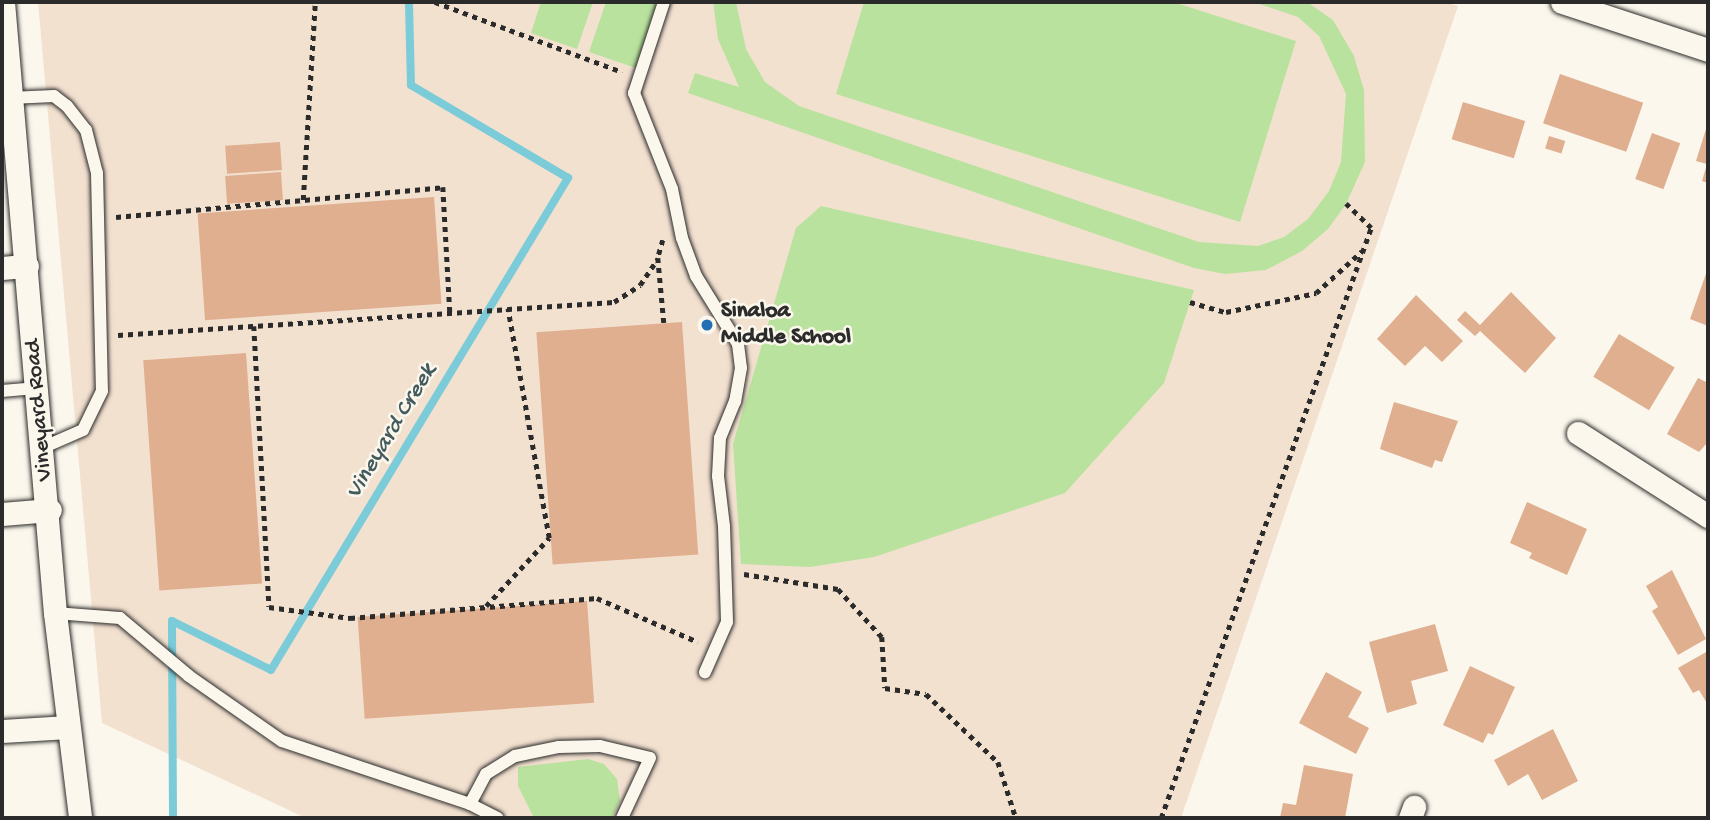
<!DOCTYPE html>
<style>
body{margin:0}
#map{position:relative;width:1710px;height:820px;overflow:hidden;background:#fbf7ec;font-family:"Gochi Hand",sans-serif}
div>[style]{position:absolute}
[style*='--x']{left:calc(var(--x)*1px);top:calc(var(--y)*1px);width:calc(var(--w)*1px);rotate:calc(var(--a)*1deg)}
.built>*{inset:0;background:#f3e1d0}
.green>*{inset:0;background:#b9e29e}
.stream>*{height:8px;margin:-4px;padding:0 4px;transform-origin:4px;border-radius:4px;background:#7bcbd8}
.building>*{inset:0;background:#dfaf90;transform-origin:0 0}
.path>*{height:4.5px;margin-top:-2.25px;transform-origin:0;background:repeating-linear-gradient(90deg,#2b2b2b 0 5px,transparent 0 10px)}
.roads{filter:drop-shadow(0 0 2px #2b2b2b) drop-shadow(0 0 2px #2b2b2b)}
.service>*{height:12px;margin:-6px;padding:0 6px;transform-origin:6px;border-radius:6px;background:#fbf7ec}
.minor>*{height:23px;margin:-11.5px;padding:0 11.5px;transform-origin:11.5px;border-radius:11.5px;background:#fbf7ec}
.dots>*{width:19px;height:19px;translate:-50% -50%;box-sizing:border-box;border:4px solid #fbf7ec;border-radius:50%}
span{translate:-50% -50%;white-space:nowrap;text-align:center;line-height:1.15;-webkit-text-stroke:5px #fbf7ec;paint-order:stroke}
.poi-label{font-size:23px;color:#2b2b2b;font-weight:700}
.left{translate:0 -50%;text-align:left}
.street-label{font-size:23px;color:#2b2b2b}
.water-label{font-size:24px;color:#435b5f;font-style:italic}
.frame{position:absolute;inset:0;border:4px solid #2b2b2b;pointer-events:none}
</style>
<div id="map">
<div class="built">
<div style="clip-path:polygon(38px 2px,1445px 2px,1458px 6px,1181px 818px,306px 818px,102px 723px)"></div>
</div>
<div class="green">
<div style="clip-path:polygon(541px 2px,593px 2px,577px 49px,531px 33px)"></div>
<div style="clip-path:polygon(606px 2px,658px 2px,636px 68px,589px 52px)"></div>
<div style="clip-path:polygon(713px 2px,736px 2px,746px 49px,765px 82px,799px 106px,1199px 242px,1258px 246px,1284px 237px,1308px 219px,1329px 191px,1341px 162px,1346px 94px,1319px 36px,1298px 17px,1254px 2px,1307px 2px,1333px 20px,1354px 56px,1364px 90px,1365px 162px,1346px 204px,1328px 229px,1302px 251px,1266px 270px,1225px 274px,1194px 268px,688px 93px,695px 73px,739px 87px,718px 39px)"></div>
<div style="clip-path:polygon(864px 2px,1173px 2px,1296px 41px,1240px 222px,836px 94px)"></div>
<div style="clip-path:polygon(821px 206px,1194px 290px,1164px 383px,1065px 493px,874px 557px,810px 567px,741px 564px,733px 444px,796px 228px)"></div>
<div style="clip-path:polygon(588px 759px,604px 764px,617px 779px,620px 801px,612px 818px,534px 818px,518px 786px,518px 767px)"></div>
</div>
<div class="stream">
<div style="--x:173;--y:818;--w:197;--a:-90.3"></div>
<div style="--x:172;--y:621;--w:110;--a:26.3"></div>
<div style="--x:271;--y:670;--w:575;--a:-58.88"></div>
<div style="--x:568;--y:178;--w:182;--a:-149.4"></div>
<div style="--x:411;--y:85;--w:83;--a:-91.4"></div>
</div>
<div class="building">
<div style="left:1560px;top:74px;width:88px;height:52px;rotate:19deg"></div>
<div style="left:1463px;top:102px;width:65px;height:39px;rotate:17deg"></div>
<div style="clip-path:polygon(1706px 129px,1708px 130px,1708px 183px,1702px 181px,1707px 164px,1696px 161px)"></div>
<div style="left:1652px;top:133px;width:30px;height:49px;rotate:20deg"></div>
<div style="left:1549px;top:136px;width:17px;height:13px;rotate:17deg"></div>
<div style="left:280px;top:142px;width:28px;height:55px;rotate:86deg"></div>
<div style="left:281px;top:172px;width:28px;height:56px;rotate:86deg"></div>
<div style="left:434px;top:197px;width:107px;height:237px;rotate:86deg"></div>
<div style="clip-path:polygon(1708px 268px,1708px 326px,1690px 319px)"></div>
<div style="clip-path:polygon(1511px 292px,1556px 338px,1525px 373px,1480px 331px,1475px 336px,1457px 320px,1465px 311px,1480px 325px)"></div>
<div style="clip-path:polygon(1416px 295px,1463px 341px,1442px 362px,1425px 346px,1405px 366px,1377px 339px)"></div>
<div style="left:682px;top:322px;width:233px;height:146px;rotate:86deg"></div>
<div style="left:1619px;top:334px;width:65px;height:50px;rotate:31deg"></div>
<div style="left:246px;top:353px;width:231px;height:103px;rotate:86deg"></div>
<div style="clip-path:polygon(1698px 378px,1708px 383px,1708px 442px,1699px 452px,1667px 434px)"></div>
<div style="clip-path:polygon(1394px 402px,1458px 421px,1442px 462px,1435px 460px,1432px 468px,1380px 449px)"></div>
<div style="clip-path:polygon(1527px 502px,1587px 529px,1567px 575px,1529px 558px,1532px 553px,1510px 543px)"></div>
<div style="clip-path:polygon(1672px 570px,1706px 639px,1678px 655px,1652px 611px,1658px 607px,1646px 586px)"></div>
<div style="left:587px;top:601px;width:102px;height:230px;rotate:86deg"></div>
<div style="clip-path:polygon(1435px 624px,1448px 671px,1411px 681px,1417px 704px,1387px 713px,1369px 642px)"></div>
<div style="clip-path:polygon(1708px 651px,1708px 705px,1699px 690px,1693px 693px,1678px 668px)"></div>
<div style="clip-path:polygon(1470px 666px,1515px 687px,1493px 735px,1488px 733px,1483px 743px,1443px 725px)"></div>
<div style="clip-path:polygon(1326px 672px,1362px 692px,1348px 717px,1369px 728px,1356px 754px,1299px 723px)"></div>
<div style="clip-path:polygon(1553px 729px,1578px 781px,1542px 800px,1528px 774px,1508px 786px,1494px 760px)"></div>
<div style="clip-path:polygon(1304px 765px,1353px 774px,1345px 818px,1280px 818px,1283px 803px,1296px 805px)"></div>
</div>
<div class="path">
<div style="--x:435;--y:2;--w:200;--a:20.5"></div>
<div style="--x:303;--y:200;--w:198;--a:-86.5"></div>
<div style="--x:116;--y:217;--w:328;--a:-5.2"></div>
<div style="--x:443;--y:187;--w:126;--a:86.8"></div>
<div style="--x:663;--y:240;--w:19;--a:106"></div>
<div style="--x:658;--y:258;--w:65;--a:84.7"></div>
<div style="--x:1190;--y:302;--w:37;--a:16"></div>
<div style="--x:1226;--y:312;--w:92;--a:-11.9"></div>
<div style="--x:1316;--y:293;--w:62;--a:-42.4"></div>
<div style="--x:254;--y:326;--w:281;--a:86.9"></div>
<div style="--x:269;--y:607;--w:82;--a:7.7"></div>
<div style="--x:350;--y:618;--w:248;--a:-4.6"></div>
<div style="--x:597;--y:598;--w:110;--a:23.5"></div>
<div style="--x:118;--y:335;--w:497;--a:-3.8"></div>
<div style="--x:614;--y:302;--w:31;--a:-33"></div>
<div style="--x:640;--y:285;--w:32;--a:-56"></div>
<div style="--x:744;--y:574;--w:95;--a:9.1"></div>
<div style="--x:838;--y:589;--w:65;--a:47.5"></div>
<div style="--x:882;--y:637;--w:51;--a:86.6"></div>
<div style="--x:885;--y:688;--w:41;--a:8.3"></div>
<div style="--x:926;--y:694;--w:99;--a:43.4"></div>
<div style="--x:998;--y:762;--w:59;--a:72.2"></div>
<div style="--x:486;--y:606;--w:93;--a:-47.2"></div>
<div style="--x:549;--y:538;--w:233;--a:-100.2"></div>
<div style="--x:1161;--y:818;--w:626;--a:-70.41"></div>
<div style="--x:1371;--y:228;--w:35;--a:-136"></div>
</div>
<div class="roads">
<div class="service">
<div style="--x:664;--y:2;--w:96;--a:108.2"></div>
<div style="--x:634;--y:93;--w:103;--a:68.4"></div>
<div style="--x:672;--y:189;--w:50;--a:78.5"></div>
<div style="--x:682;--y:238;--w:40;--a:69.8"></div>
<div style="--x:696;--y:276;--w:80;--a:58.3"></div>
<div style="--x:738;--y:344;--w:24;--a:83"></div>
<div style="--x:741;--y:368;--w:34;--a:100"></div>
<div style="--x:735;--y:401;--w:40;--a:112"></div>
<div style="--x:720;--y:438;--w:38;--a:93"></div>
<div style="--x:718;--y:476;--w:50;--a:83.2"></div>
<div style="--x:724;--y:526;--w:96;--a:88.2"></div>
<div style="--x:727;--y:622;--w:55;--a:113.7"></div>
<div style="--x:10;--y:98;--w:44;--a:-2.6"></div>
<div style="--x:54;--y:96;--w:16;--a:38"></div>
<div style="--x:67;--y:106;--w:31;--a:52"></div>
<div style="--x:86;--y:130;--w:44;--a:75.7"></div>
<div style="--x:97;--y:173;--w:218;--a:88.7"></div>
<div style="--x:102;--y:391;--w:43;--a:116"></div>
<div style="--x:83;--y:430;--w:43;--a:156.4"></div>
<div style="--x:2;--y:391;--w:36;--a:-5"></div>
<div style="--x:55;--y:613;--w:65;--a:4.4"></div>
<div style="--x:120;--y:618;--w:90;--a:40"></div>
<div style="--x:189;--y:676;--w:113;--a:35"></div>
<div style="--x:282;--y:741;--w:198;--a:18.5"></div>
<div style="--x:470;--y:804;--w:31;--a:27"></div>
<div style="--x:470;--y:804;--w:34;--a:-62"></div>
<div style="--x:486;--y:774;--w:34;--a:-32"></div>
<div style="--x:515;--y:756;--w:45;--a:-11.6"></div>
<div style="--x:559;--y:747;--w:41;--a:-1.4"></div>
<div style="--x:600;--y:746;--w:51;--a:13.5"></div>
<div style="--x:650;--y:758;--w:66;--a:115"></div>
</div>
<div class="minor">
<div style="--x:3;--y:2;--w:613;--a:85.14"></div>
<div style="--x:55;--y:613;--w:207;--a:83"></div>
<div style="--x:1562;--y:2;--w:154;--a:18.2"></div>
<div style="--x:2;--y:268;--w:25;--a:-5"></div>
<div style="--x:1578;--y:433;--w:154;--a:32.6"></div>
<div style="--x:2;--y:514;--w:48;--a:-4.8"></div>
<div style="--x:2;--y:731;--w:66;--a:-3.5"></div>
<div style="--x:1410;--y:818;--w:12;--a:-70"></div>
</div>
</div>
<div class="dots">
<div style="left:707px;top:325px;background:#1f6fb2"></div>
</div>
<div class="poi-label">
<span class="left" style="left:721px;top:325px">Sinaloa<br>Middle School</span>
</div>
<div class="street-label">
<span style="left:40px;top:410px;rotate:-95deg">Vineyard Road</span>
</div>
<div class="water-label">
<span style="left:392px;top:432px;rotate:-59deg">Vineyard Creek</span>
</div>
<div class="frame"></div>
</div>
